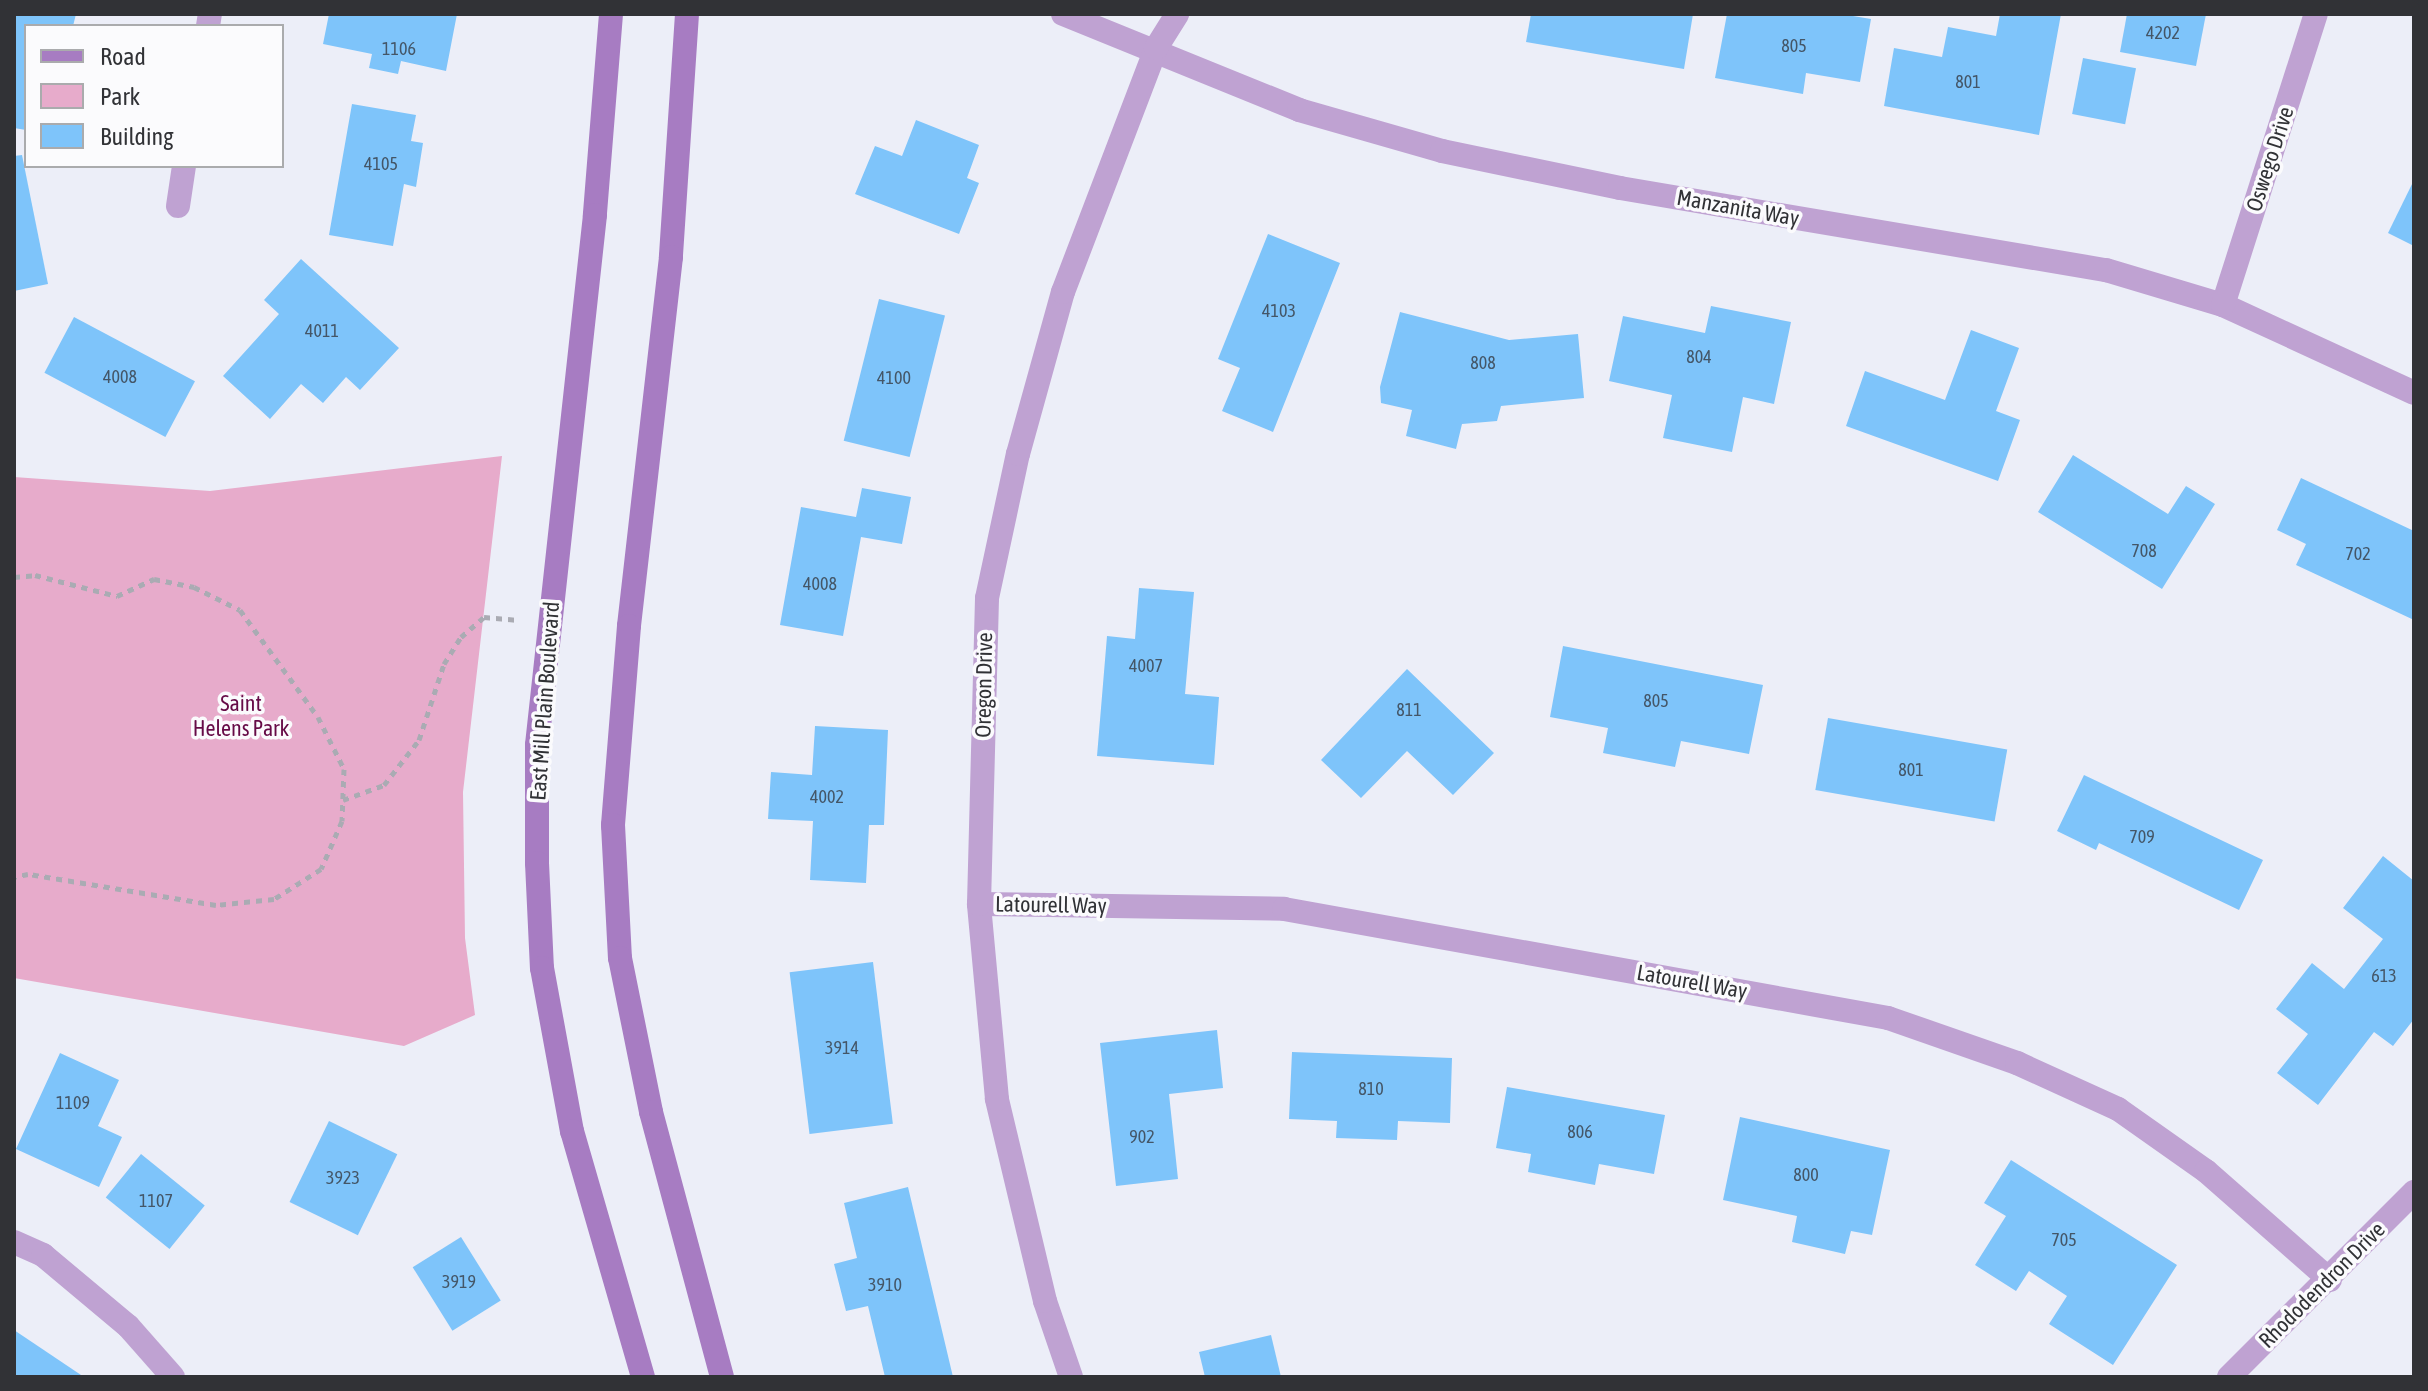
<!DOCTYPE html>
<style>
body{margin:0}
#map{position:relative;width:2428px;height:1391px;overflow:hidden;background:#eceef8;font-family:"Asap Condensed",sans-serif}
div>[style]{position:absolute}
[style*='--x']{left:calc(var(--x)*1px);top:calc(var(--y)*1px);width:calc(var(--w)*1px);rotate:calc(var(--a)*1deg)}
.green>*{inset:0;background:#e7abcb}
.building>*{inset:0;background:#7ec4fa;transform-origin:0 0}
.path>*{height:5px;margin-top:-2.5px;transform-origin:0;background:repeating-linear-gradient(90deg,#aaabb3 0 6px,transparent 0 12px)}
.street>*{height:24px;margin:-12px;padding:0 12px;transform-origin:12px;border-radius:12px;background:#bfa2d2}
.secondary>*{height:24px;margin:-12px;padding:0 12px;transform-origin:12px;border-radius:12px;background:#a77cc2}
span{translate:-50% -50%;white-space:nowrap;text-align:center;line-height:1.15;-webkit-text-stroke:7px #fbfbfd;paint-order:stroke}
.number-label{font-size:18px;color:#445667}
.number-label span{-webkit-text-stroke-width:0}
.street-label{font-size:22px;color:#313236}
.park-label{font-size:22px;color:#660b47}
.frame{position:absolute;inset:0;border:16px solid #313236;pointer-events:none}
.legend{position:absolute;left:24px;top:24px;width:260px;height:144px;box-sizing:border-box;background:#fbfbfd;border:2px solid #aaabad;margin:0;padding:10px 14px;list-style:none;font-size:24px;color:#313236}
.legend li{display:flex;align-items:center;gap:16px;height:40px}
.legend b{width:40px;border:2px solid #aaabad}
</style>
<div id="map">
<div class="green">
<div style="clip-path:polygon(502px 456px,463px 792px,465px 938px,475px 1015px,404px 1046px,14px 978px,14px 477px,210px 491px)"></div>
</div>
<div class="building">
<div style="clip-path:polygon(14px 14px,76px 14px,73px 26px,26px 26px,26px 130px,14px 128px)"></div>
<div style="clip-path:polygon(329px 14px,457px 14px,446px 71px,401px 61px,398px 74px,369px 68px,372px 54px,323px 44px)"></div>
<div style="clip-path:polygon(1531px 14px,1693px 14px,1684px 69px,1526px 42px)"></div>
<div style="clip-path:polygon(1727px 14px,1841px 14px,1871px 19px,1860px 82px,1806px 73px,1803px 94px,1715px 78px)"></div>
<div style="clip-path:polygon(2000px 14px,2061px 14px,2039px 135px,1884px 106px,1894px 48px,1942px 57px,1948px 27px,1996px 36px)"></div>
<div style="clip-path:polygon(2127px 14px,2206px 14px,2196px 66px,2120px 52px)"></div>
<div style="left:2083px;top:58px;width:54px;height:57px;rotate:11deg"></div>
<div style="clip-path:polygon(352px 104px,416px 115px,411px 141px,423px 143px,416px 187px,404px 184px,393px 246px,329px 235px)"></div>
<div style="clip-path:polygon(916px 120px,979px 145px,967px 178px,979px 183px,959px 234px,855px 194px,875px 146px,902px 156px)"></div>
<div style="clip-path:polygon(22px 155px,48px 284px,14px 291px,14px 156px)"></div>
<div style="clip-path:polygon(2414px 180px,2414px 246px,2388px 233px)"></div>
<div style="clip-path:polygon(1268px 234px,1340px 263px,1273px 432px,1222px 411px,1240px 368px,1218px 359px)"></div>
<div style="clip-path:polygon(301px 259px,399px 348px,360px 390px,346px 377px,323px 403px,301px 384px,270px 419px,223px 376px,279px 314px,264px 300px)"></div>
<div style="left:879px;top:299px;width:68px;height:146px;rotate:14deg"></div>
<div style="clip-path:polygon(1711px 306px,1791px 322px,1774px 404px,1743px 397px,1732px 452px,1663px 438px,1672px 395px,1609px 381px,1623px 316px,1705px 333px)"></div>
<div style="clip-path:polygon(1400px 312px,1509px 340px,1578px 334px,1584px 398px,1501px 406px,1497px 421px,1462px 424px,1456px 449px,1406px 436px,1412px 410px,1381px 403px,1380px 387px)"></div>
<div style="left:74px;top:317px;width:137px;height:63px;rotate:28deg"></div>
<div style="clip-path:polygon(1971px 330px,2019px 348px,1996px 411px,2020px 420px,1998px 481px,1846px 426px,1865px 371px,1945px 400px)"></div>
<div style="clip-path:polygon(2073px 455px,2168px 514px,2186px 486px,2215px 504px,2162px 589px,2038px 512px)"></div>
<div style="clip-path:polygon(2301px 478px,2414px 531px,2414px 620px,2296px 565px,2306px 544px,2277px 530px)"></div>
<div style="clip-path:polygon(862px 488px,911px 497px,902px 544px,861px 537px,843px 636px,780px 625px,801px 507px,856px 517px)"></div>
<div style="clip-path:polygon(1139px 588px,1194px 592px,1185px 694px,1219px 697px,1214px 765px,1097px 756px,1107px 636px,1135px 639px)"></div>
<div style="clip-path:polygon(1563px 646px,1763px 685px,1749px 754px,1681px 741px,1675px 767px,1603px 753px,1608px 728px,1550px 717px)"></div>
<div style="clip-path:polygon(1407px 669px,1494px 753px,1453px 795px,1407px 751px,1361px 798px,1321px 760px)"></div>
<div style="left:1828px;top:718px;width:182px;height:73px;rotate:10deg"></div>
<div style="clip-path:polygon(815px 726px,888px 730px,884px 825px,869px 825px,866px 883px,810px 880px,813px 821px,768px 819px,771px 772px,812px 775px)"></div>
<div style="clip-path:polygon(2084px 775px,2263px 860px,2239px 910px,2099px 843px,2096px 850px,2057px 831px)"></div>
<div style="clip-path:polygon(2383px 856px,2414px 881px,2414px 1019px,2393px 1046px,2374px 1032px,2318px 1105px,2277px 1073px,2308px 1034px,2276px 1009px,2312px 963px,2344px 989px,2383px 939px,2343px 908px)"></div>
<div style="left:873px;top:962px;width:163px;height:84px;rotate:83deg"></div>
<div style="clip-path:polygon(1217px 1030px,1223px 1088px,1169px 1094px,1178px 1179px,1116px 1186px,1100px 1043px)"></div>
<div style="clip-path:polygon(1292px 1052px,1452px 1058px,1450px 1123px,1398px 1121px,1397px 1140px,1336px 1138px,1337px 1121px,1289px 1119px)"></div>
<div style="clip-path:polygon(60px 1053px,119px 1080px,98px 1126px,122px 1137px,99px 1187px,16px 1149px)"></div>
<div style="clip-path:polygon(1507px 1087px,1665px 1115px,1654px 1174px,1599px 1164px,1595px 1185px,1528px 1172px,1531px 1154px,1496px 1148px)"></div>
<div style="clip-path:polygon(1740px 1117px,1890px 1150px,1872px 1235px,1851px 1231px,1845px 1254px,1792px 1242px,1797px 1216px,1723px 1200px)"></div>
<div style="left:329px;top:1121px;width:76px;height:90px;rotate:26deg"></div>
<div style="left:141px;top:1154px;width:82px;height:56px;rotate:39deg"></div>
<div style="clip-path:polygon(2011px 1160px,2177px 1265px,2113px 1365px,2049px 1324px,2067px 1296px,2029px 1271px,2016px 1291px,1975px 1265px,2006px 1216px,1984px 1203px)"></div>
<div style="clip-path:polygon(908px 1187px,953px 1377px,885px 1377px,868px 1306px,846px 1311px,834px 1264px,857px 1258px,844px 1203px)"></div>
<div style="left:461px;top:1237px;width:75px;height:57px;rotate:58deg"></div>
<div style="clip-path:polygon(14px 1330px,84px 1377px,14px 1377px)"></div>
<div style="clip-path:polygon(1271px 1335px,1281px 1377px,1205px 1377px,1199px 1352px)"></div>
</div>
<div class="path">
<div style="--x:14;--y:577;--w:21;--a:-5"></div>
<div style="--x:35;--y:575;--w:85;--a:14.4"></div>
<div style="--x:117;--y:596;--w:41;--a:-24.7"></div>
<div style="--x:154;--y:579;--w:41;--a:11.3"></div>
<div style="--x:194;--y:587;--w:51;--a:26.6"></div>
<div style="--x:240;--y:610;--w:132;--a:53.9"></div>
<div style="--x:318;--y:717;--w:58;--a:63.4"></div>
<div style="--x:344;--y:769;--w:52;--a:92.2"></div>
<div style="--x:342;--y:821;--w:52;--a:113.6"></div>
<div style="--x:321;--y:869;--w:56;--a:147.4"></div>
<div style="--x:274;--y:899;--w:58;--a:174.1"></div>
<div style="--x:216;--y:905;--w:191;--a:-170.6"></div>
<div style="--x:28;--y:874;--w:14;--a:168"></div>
<div style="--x:343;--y:800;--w:44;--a:-20.1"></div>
<div style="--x:384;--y:785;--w:57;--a:-52.1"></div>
<div style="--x:419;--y:740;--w:80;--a:-71.8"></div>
<div style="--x:444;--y:664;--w:32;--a:-58"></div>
<div style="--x:461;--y:637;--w:30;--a:-41"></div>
<div style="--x:484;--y:617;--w:36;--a:5"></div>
</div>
<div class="street">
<div style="--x:1063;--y:14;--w:255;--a:22.1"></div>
<div style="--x:1299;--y:110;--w:149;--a:16"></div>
<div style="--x:1442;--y:151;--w:182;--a:11.7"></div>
<div style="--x:1620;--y:188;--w:493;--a:9.6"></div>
<div style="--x:2106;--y:270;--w:122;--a:16.7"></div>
<div style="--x:2223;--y:305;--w:210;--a:24.7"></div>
<div style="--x:208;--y:26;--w:12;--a:-81"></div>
<div style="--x:178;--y:206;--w:40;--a:-81.5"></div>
<div style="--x:2223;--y:305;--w:305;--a:-72.3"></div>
<div style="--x:979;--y:904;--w:305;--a:0.9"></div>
<div style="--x:1284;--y:909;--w:614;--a:10.23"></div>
<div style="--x:1888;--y:1018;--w:137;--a:19.2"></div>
<div style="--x:2017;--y:1063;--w:111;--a:24.5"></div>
<div style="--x:2118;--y:1109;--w:108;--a:35.2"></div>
<div style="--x:2206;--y:1171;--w:165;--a:41.3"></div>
<div style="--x:14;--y:1242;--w:32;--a:24"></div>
<div style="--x:43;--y:1255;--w:111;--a:39.9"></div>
<div style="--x:128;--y:1326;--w:68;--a:48.6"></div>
<div style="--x:1071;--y:1377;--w:80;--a:-108.9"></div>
<div style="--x:1045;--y:1301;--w:208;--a:-103.4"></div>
<div style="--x:997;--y:1099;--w:196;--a:-95.3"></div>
<div style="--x:979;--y:904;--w:306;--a:-88.5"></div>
<div style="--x:987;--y:598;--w:147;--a:-77.9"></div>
<div style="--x:1018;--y:454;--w:168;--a:-74.5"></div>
<div style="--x:1063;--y:292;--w:261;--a:-69.1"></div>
<div style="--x:1156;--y:48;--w:40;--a:-58"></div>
<div style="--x:2229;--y:1377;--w:262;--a:-45"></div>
</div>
<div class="secondary">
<div style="--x:611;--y:14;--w:202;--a:94.6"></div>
<div style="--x:595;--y:215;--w:533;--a:96.25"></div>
<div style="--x:537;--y:745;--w:118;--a:90"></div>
<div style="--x:537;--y:863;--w:105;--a:87.3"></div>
<div style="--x:542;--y:968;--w:166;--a:79.6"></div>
<div style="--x:572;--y:1131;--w:256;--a:73.9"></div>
<div style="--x:687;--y:14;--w:244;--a:93.8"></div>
<div style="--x:671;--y:257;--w:371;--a:96.5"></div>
<div style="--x:629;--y:626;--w:200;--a:94.6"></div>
<div style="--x:613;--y:825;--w:133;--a:87"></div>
<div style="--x:620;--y:958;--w:157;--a:78.6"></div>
<div style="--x:651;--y:1112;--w:274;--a:75"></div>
</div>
<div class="number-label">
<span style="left:2163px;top:33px">4202</span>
<span style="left:1794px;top:46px">805</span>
<span style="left:399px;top:49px">1106</span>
<span style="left:1968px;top:82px">801</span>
<span style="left:381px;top:164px">4105</span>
<span style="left:1279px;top:311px">4103</span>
<span style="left:322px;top:331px">4011</span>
<span style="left:1699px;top:357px">804</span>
<span style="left:1483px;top:363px">808</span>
<span style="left:120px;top:377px">4008</span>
<span style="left:894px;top:378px">4100</span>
<span style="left:2144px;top:551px">708</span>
<span style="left:2358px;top:554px">702</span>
<span style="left:820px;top:584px">4008</span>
<span style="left:1146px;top:666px">4007</span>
<span style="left:1656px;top:701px">805</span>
<span style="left:1409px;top:710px">811</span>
<span style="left:1911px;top:770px">801</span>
<span style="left:827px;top:797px">4002</span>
<span style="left:2142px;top:837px">709</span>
<span style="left:2384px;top:976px">613</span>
<span style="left:842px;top:1048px">3914</span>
<span style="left:1371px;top:1089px">810</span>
<span style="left:73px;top:1103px">1109</span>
<span style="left:1580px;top:1132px">806</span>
<span style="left:1142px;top:1137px">902</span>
<span style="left:1806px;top:1175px">800</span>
<span style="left:343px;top:1178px">3923</span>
<span style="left:156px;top:1201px">1107</span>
<span style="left:2064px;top:1240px">705</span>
<span style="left:459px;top:1282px">3919</span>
<span style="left:885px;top:1285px">3910</span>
</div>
<div class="street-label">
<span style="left:2270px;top:159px;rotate:-72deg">Oswego Drive</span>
<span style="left:1738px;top:208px;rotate:10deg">Manzanita Way</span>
<span style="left:984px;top:685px;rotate:-89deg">Oregon Drive</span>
<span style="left:545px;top:701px;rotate:-86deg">East Mill Plain Boulevard</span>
<span style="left:1051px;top:905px;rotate:1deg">Latourell Way</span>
<span style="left:1692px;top:982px;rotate:10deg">Latourell Way</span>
<span style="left:2322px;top:1285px;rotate:-45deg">Rhododendron Drive</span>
</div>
<div class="park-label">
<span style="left:241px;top:716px">Saint<br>Helens Park</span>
</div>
<div class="frame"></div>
<ul class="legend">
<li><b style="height:10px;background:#a77cc2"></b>Road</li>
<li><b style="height:22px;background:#e7abcb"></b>Park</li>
<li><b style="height:22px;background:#7ec4fa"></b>Building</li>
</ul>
</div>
